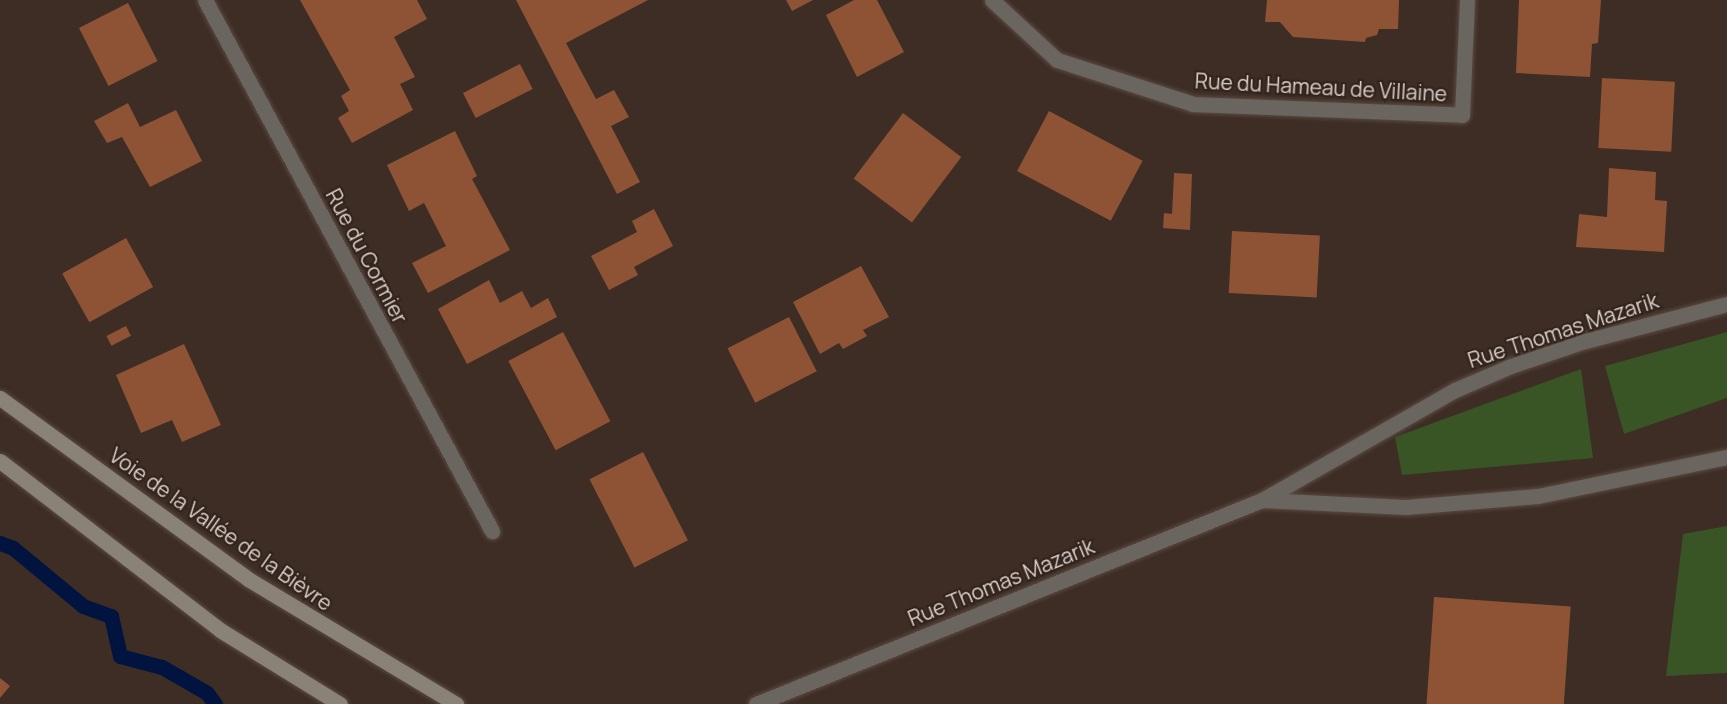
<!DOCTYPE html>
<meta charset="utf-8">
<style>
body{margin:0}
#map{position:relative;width:1727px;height:704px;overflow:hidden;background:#3d2d25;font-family:Manrope,sans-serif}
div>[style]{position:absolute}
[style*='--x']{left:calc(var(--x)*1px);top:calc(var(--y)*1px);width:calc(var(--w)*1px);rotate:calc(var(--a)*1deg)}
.green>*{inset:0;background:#395425}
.stream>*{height:15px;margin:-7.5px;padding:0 7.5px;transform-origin:7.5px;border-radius:7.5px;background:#00143f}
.building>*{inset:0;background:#8e5335;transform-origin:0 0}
.roads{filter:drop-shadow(0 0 2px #5a4b43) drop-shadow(0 0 2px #5a4b43)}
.minor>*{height:15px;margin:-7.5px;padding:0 7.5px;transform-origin:7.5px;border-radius:7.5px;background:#6a655e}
.secondary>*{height:15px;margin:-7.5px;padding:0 7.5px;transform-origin:7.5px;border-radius:7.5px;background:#8a8177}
span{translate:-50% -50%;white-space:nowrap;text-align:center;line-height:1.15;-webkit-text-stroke:4.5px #32231c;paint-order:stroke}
.street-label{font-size:21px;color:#dcd1cc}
</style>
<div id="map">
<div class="green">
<div style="clip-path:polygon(1727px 332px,1727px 398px,1624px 434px,1605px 366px)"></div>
<div style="clip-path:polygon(1581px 369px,1593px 458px,1402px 475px,1395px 437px)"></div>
<div style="clip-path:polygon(1727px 526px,1727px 673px,1666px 676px,1683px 534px)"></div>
</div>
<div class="stream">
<div style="--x:0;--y:543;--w:14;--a:21"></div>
<div style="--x:13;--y:548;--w:91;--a:39.6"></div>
<div style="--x:83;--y:606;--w:30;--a:20"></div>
<div style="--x:111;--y:616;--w:41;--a:77.3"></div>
<div style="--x:120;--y:656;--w:43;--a:14.7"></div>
<div style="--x:162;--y:667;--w:52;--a:30"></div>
<div style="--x:207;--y:693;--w:14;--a:54"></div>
</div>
<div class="building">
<div style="clip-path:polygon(300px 0,417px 0,427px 19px,394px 37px,415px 77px,400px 84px,413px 110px,352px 143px,338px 118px,349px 111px,341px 96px,350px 90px)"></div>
<div style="clip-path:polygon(516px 0,648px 0,566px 43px,596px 99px,614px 90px,629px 117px,611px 126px,640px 182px,617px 194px)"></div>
<div style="clip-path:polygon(786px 0,813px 0,792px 11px)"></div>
<div style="clip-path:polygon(854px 0,877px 0,904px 52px,857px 77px,826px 15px)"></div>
<div style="clip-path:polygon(1267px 0,1399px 0,1398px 29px,1379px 29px,1377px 35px,1366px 38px,1365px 42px,1293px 37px,1280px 22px,1265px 22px)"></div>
<div style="clip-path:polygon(1519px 0,1601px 0,1598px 43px,1592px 44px,1590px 77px,1516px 73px)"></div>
<div style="left:128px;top:3px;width:65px;height:55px;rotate:63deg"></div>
<div style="left:520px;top:64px;width:28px;height:64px;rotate:63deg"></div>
<div style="left:1602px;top:78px;width:73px;height:70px;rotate:3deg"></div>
<div style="clip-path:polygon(128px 103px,140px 127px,176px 110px,202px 161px,150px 187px,122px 137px,107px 143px,94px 121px)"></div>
<div style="left:1049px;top:111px;width:106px;height:68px;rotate:28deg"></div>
<div style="left:903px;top:113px;width:73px;height:82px;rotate:37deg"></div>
<div style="clip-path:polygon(455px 131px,477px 176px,472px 179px,510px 250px,428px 293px,412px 263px,446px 246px,424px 203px,409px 211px,387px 165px)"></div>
<div style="clip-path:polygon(1609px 168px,1656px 172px,1655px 200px,1667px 201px,1664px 252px,1576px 247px,1579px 214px,1607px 217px)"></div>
<div style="clip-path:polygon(1174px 173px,1192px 174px,1190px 230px,1163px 228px,1164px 213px,1172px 214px)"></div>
<div style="clip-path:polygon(654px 209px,673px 246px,634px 267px,638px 275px,609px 290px,591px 256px,637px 232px,632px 221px)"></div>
<div style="left:1232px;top:231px;width:88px;height:62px;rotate:3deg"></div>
<div style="left:126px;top:238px;width:56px;height:73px;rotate:61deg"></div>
<div style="clip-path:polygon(861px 266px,889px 317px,863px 330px,867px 336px,843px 349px,839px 343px,820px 354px,793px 302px)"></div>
<div style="clip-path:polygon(489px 280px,500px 303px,522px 291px,531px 308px,548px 298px,557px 317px,467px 364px,438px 309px)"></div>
<div style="left:789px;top:317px;width:61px;height:69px;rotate:63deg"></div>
<div style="left:126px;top:326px;width:11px;height:22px;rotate:63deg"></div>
<div style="left:563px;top:332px;width:101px;height:62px;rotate:62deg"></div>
<div style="clip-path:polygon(184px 344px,221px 425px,182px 442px,172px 420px,141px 433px,116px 375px)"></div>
<div style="left:643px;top:452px;width:99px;height:60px;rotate:63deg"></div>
<div style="left:1434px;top:597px;width:137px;height:107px;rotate:4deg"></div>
<div style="clip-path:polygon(0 678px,10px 686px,0 698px)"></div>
</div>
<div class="roads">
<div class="minor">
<div style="--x:205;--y:0;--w:604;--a:61.61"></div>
<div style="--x:992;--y:0;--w:88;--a:42.7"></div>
<div style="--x:1057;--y:60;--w:143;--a:17.9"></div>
<div style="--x:1193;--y:104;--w:269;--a:2.3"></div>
<div style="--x:1462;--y:115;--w:115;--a:-87.5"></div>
<div style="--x:1262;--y:500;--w:144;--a:2.8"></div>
<div style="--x:1406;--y:507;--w:132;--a:-4.8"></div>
<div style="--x:1538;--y:496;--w:193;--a:-11.7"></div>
<div style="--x:756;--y:704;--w:546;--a:-21.96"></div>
<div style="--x:1262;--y:500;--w:222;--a:-29.7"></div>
<div style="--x:1455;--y:390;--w:61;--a:-23.2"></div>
<div style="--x:1511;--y:366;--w:78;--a:-18.7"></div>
<div style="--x:1585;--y:341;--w:147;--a:-14.6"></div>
</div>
<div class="secondary">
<div style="--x:0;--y:398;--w:307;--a:36.1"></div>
<div style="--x:248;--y:579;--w:243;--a:31"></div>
<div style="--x:0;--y:461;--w:277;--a:37.5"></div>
<div style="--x:220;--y:630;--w:141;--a:31.7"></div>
</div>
</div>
<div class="street-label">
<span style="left:1321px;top:87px;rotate:3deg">Rue du Hameau de Villaine</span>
<span style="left:367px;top:256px;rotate:62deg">Rue du Cormier</span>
<span style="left:1563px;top:330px;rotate:-18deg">Rue Thomas Mazarik</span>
<span style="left:221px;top:529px;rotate:35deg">Voie de la Vallée de la Bièvre</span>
<span style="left:1001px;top:582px;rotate:-22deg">Rue Thomas Mazarik</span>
</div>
</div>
